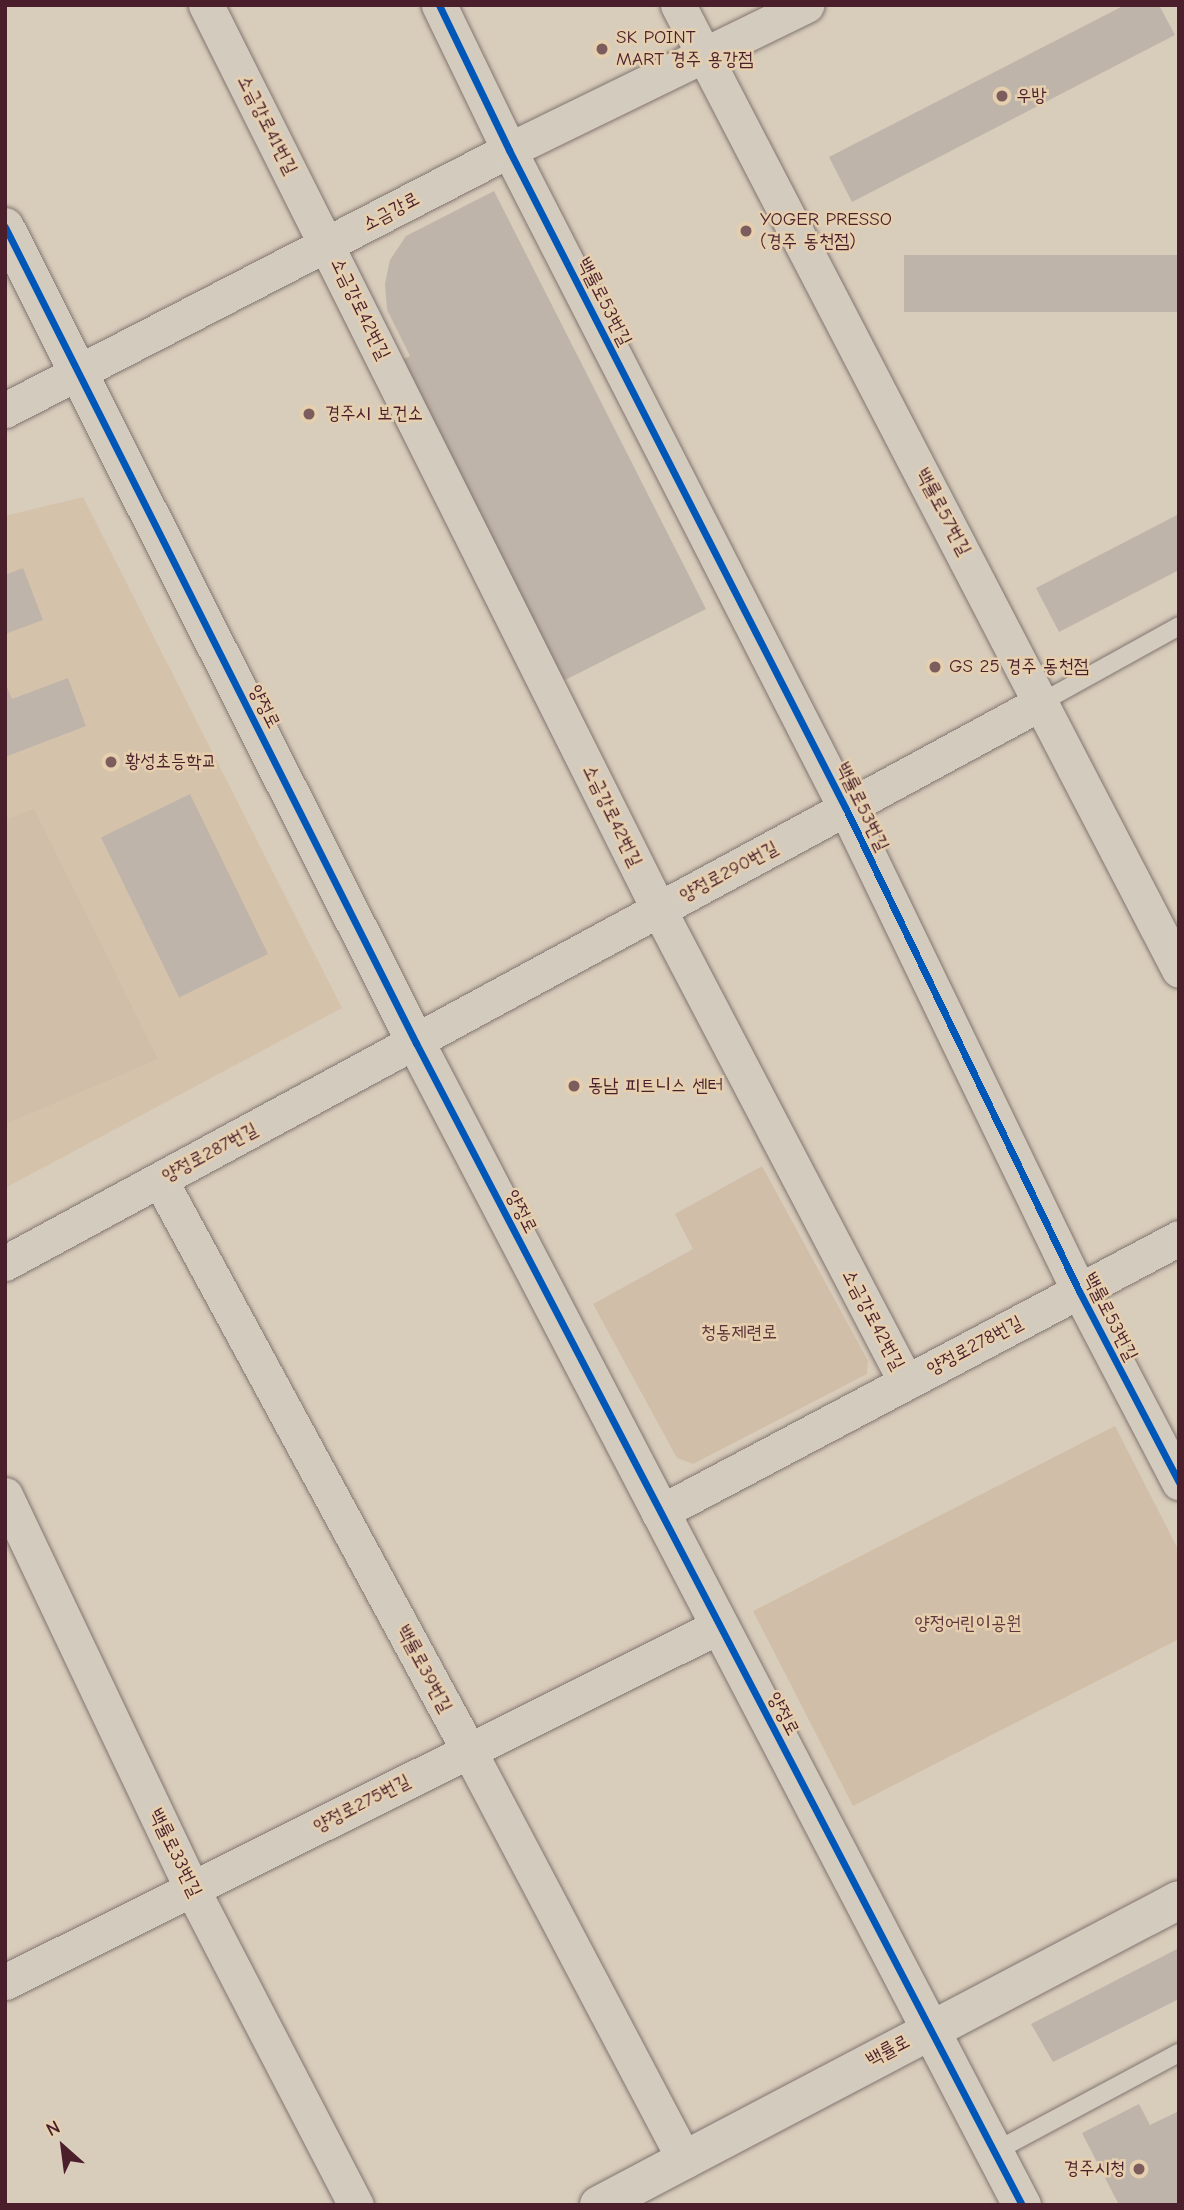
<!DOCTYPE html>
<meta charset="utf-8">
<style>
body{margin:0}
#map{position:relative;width:1184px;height:2210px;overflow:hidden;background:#d8ccbb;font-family:"Comic Neue","Poor Story",sans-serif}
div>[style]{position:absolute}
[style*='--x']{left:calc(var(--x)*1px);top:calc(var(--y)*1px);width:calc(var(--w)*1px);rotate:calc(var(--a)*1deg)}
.built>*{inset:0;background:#d5c2ab}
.green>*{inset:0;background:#d1bea8}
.building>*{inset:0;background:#bfb4a9;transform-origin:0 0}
.roads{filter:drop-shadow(0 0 2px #82756f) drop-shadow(0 0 2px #82756f)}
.lane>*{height:18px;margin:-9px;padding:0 9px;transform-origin:9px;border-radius:9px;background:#d4cbbf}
.street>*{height:35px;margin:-17.5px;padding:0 17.5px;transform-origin:17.5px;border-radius:17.5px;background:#d4cbbf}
.secondary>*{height:38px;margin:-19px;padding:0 19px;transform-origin:19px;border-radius:19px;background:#d4cbbf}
.cycleway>*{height:7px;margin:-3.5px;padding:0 3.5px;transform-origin:3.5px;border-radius:3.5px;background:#0057b8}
.dots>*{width:19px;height:19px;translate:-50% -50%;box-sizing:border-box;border:4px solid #e5cfae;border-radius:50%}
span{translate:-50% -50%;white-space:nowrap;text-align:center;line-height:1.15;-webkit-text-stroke:5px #e5cfae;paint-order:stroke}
.poi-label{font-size:19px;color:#4a1f2b}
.left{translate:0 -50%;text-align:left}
.right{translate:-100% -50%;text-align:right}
.street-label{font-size:19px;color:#4a1f2b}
.park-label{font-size:19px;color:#5e353c}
.frame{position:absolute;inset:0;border:7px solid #4a1f2b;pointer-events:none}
.north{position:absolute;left:28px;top:2112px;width:70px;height:70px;-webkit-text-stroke:5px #e5cfae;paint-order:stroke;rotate:332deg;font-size:19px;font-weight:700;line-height:28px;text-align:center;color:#4a1f2b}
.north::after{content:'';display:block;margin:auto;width:24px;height:32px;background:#4a1f2b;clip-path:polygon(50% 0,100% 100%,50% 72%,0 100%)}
</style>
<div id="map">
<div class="built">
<div style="clip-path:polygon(83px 497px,342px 1008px,5px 1188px,5px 516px)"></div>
</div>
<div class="green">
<div style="clip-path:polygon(34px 809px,158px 1059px,5px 1124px,5px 820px)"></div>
<div style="clip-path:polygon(762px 1166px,868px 1361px,867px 1374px,693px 1464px,677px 1458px,593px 1304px,693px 1249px,675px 1214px)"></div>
<div style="clip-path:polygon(1115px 1426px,1179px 1551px,1179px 1639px,853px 1806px,753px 1611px)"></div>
</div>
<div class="building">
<div style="clip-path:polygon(1125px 5px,1159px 5px,1175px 35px,852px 202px,829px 157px)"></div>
<div style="clip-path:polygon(494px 191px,706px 609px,563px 681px,400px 361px,410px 356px,387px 310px,385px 284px,390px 260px,406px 236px)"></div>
<div style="left:1179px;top:255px;width:57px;height:275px;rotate:90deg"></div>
<div style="clip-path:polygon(1179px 514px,1179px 570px,1059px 632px,1036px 588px)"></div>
<div style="clip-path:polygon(23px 568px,43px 620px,5px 634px,5px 575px)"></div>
<div style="clip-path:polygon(68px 678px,86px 726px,5px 757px,5px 683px,12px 699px)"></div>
<div style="left:190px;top:794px;width:178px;height:99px;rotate:64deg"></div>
<div style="clip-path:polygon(1179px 1948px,1179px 1999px,1053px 2062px,1031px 2024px)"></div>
<div style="clip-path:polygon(1139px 2104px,1150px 2125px,1179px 2111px,1179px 2205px,1119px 2205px,1082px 2133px)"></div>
</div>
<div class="roads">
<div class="lane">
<div style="--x:1042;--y:702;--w:157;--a:-29"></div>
<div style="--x:994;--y:2152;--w:210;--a:-28.2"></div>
</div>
<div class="street">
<div style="--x:206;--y:5;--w:1012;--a:63.41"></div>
<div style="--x:659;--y:910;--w:533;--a:62.38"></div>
<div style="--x:439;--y:5;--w:161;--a:64.2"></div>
<div style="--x:509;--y:150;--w:740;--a:62.92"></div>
<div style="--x:846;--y:809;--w:535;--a:64.2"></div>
<div style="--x:1079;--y:1291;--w:216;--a:62.4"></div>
<div style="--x:678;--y:5;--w:1087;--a:62.56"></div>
<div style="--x:5;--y:410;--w:567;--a:-27.29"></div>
<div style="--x:509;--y:150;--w:331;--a:-26"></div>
<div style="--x:160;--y:1180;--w:649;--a:61.58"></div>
<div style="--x:469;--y:1751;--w:463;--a:62.2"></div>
<div style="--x:5;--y:1263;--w:1179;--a:-28.41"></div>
<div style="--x:5;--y:1495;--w:436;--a:64.6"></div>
<div style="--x:192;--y:1889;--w:356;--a:62.6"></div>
<div style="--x:659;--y:1513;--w:588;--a:-27.87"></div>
<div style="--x:5;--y:1982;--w:798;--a:-26.5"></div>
</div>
<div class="secondary">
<div style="--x:5;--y:227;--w:914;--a:63.27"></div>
<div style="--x:416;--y:1043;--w:1311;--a:62.46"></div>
<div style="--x:599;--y:2205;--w:655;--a:-27.74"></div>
</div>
</div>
<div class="cycleway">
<div style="--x:439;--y:5;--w:161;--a:64.2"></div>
<div style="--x:509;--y:150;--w:740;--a:62.92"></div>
<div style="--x:846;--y:809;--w:535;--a:64.2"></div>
<div style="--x:1079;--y:1291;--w:216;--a:62.4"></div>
<div style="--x:5;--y:227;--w:914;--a:63.27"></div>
<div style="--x:416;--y:1043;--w:1311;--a:62.46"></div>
</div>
<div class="dots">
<div style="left:602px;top:49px;background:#7c5c5d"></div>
<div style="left:1002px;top:96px;background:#7c5c5d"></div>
<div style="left:746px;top:231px;background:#7c5c5d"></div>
<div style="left:309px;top:414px;background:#7c5c5d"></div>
<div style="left:935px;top:667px;background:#7c5c5d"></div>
<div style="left:111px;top:762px;background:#7c5c5d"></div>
<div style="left:574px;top:1086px;background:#7c5c5d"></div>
<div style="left:1139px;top:2169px;background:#7c5c5d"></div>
</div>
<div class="poi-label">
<span class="left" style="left:616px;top:49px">SK POINT<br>MART 경주 용강점</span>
<span class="left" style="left:1016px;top:96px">우방</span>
<span class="left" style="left:760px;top:231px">YOGER PRESSO<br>(경주 동천점)</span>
<span class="left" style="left:325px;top:414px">경주시 보건소</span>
<span class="left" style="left:949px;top:667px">GS 25 경주 동천점</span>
<span class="left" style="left:125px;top:762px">황성초등학교</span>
<span class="left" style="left:588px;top:1086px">동남 피트니스 센터</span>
<span class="right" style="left:1125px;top:2169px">경주시청</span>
</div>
<div class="street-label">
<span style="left:267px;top:125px;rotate:63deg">소금강로41번길</span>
<span style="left:391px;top:212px;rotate:-28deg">소금강로</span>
<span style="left:604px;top:302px;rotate:63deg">백률로53번길</span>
<span style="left:360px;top:309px;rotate:64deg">소금강로42번길</span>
<span style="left:943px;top:512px;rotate:62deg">백률로57번길</span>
<span style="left:264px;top:707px;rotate:63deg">양정로</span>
<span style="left:862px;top:807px;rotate:64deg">백률로53번길</span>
<span style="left:612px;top:816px;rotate:64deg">소금강로42번길</span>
<span style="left:729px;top:872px;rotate:-28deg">양정로290번길</span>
<span style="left:210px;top:1153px;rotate:-28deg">양정로287번길</span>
<span style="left:521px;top:1212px;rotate:63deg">양정로</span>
<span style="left:1110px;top:1317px;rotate:63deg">백률로53번길</span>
<span style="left:873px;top:1320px;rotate:62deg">소금강로42번길</span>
<span style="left:975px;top:1346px;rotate:-28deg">양정로278번길</span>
<span style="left:424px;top:1669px;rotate:62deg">백률로39번길</span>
<span style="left:783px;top:1714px;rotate:62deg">양정로</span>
<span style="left:362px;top:1804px;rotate:-27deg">양정로275번길</span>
<span style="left:175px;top:1853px;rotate:64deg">백률로33번길</span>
<span style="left:888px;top:2051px;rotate:-28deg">백률로</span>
</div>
<div class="park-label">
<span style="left:739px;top:1333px">청동제련로</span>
<span style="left:968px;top:1624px">양정어린이공원</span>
</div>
<div class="frame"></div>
<div class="north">N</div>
</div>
